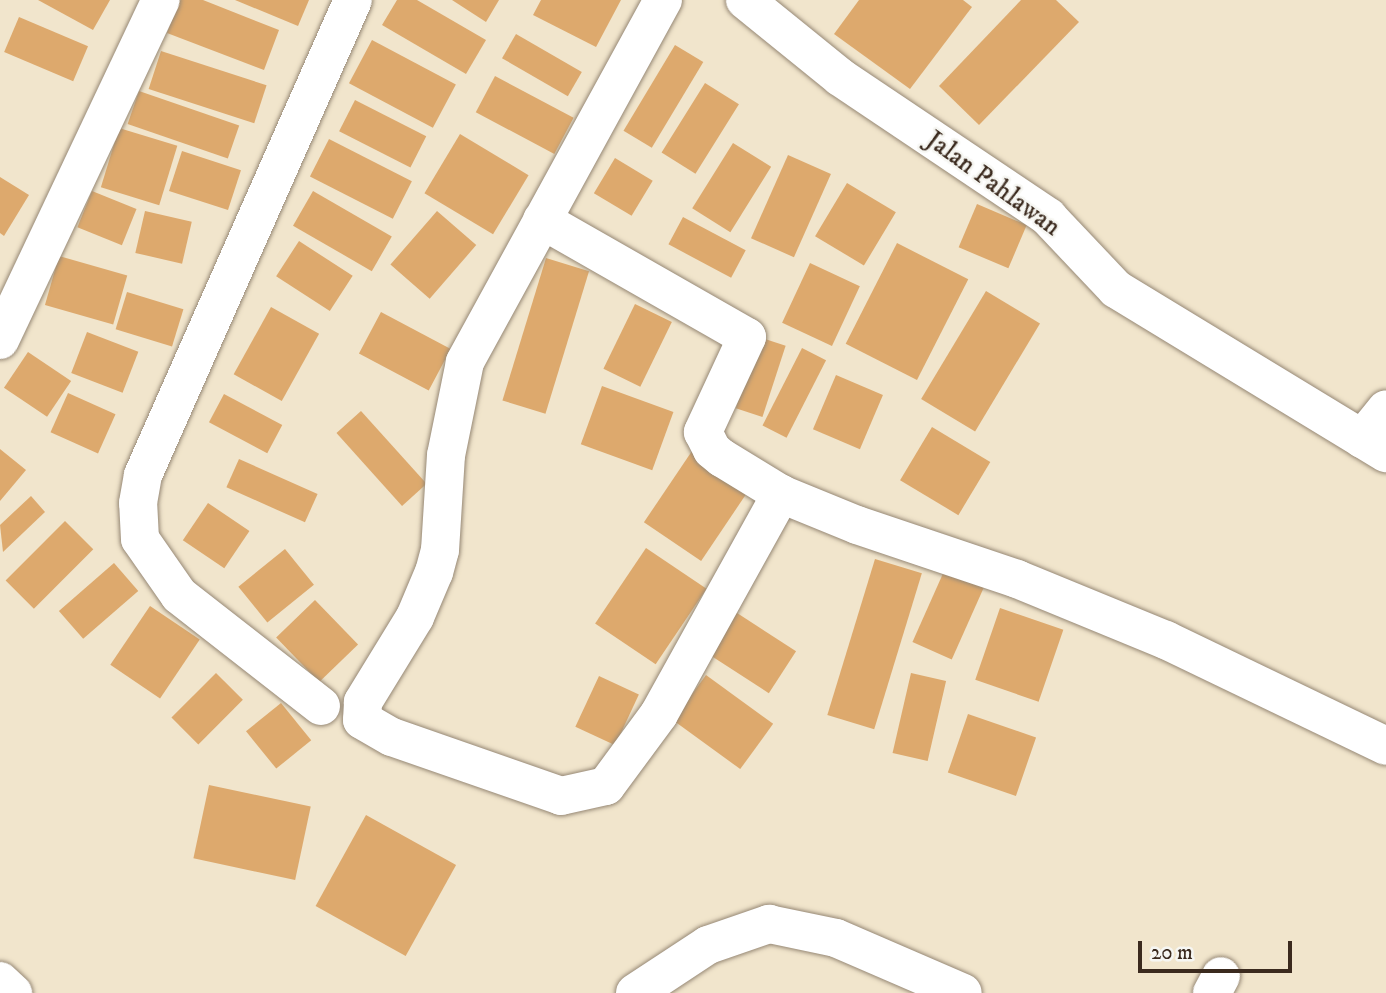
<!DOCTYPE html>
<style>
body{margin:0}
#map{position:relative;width:1386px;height:993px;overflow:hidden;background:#f1e5cc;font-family:"IM FELL DW Pica",serif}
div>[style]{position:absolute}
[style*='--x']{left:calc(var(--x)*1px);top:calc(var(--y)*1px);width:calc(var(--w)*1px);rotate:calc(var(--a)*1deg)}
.building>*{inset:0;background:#dda96d;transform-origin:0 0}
.roads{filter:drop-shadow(0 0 2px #968875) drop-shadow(0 0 2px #968875)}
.street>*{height:38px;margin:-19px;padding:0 19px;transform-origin:19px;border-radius:19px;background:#fff}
span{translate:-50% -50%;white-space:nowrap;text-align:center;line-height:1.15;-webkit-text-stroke:5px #f6f6f2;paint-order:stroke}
.street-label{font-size:26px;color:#3b2a1e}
.scale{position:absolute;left:1138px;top:941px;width:154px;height:32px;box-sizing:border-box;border:4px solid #3b2a1e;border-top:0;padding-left:9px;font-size:21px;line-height:24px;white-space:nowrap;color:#3b2a1e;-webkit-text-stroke:5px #f6f6f2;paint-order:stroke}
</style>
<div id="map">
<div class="building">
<div style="clip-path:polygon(38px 0,110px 0,93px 30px)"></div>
<div style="clip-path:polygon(179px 0,203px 0,279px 30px,264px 70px,167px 33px)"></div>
<div style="clip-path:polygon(235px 0,309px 0,298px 26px)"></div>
<div style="clip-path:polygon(397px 0,417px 0,486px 40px,466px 74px,382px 25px)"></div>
<div style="clip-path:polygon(452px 0,499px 0,486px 22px)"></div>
<div style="clip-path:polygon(541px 0,621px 0,596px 47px,533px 15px)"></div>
<div style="clip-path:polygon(859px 0,963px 0,972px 7px,910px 89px,834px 34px)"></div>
<div style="clip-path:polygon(1021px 0,1056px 0,1079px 22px,979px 125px,939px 86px)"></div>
<div style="left:19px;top:17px;width:75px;height:38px;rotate:23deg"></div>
<div style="left:516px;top:34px;width:76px;height:28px;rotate:30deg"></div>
<div style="left:372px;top:40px;width:95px;height:49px;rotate:28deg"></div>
<div style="left:675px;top:45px;width:33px;height:100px;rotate:31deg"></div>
<div style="left:161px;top:51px;width:111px;height:40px;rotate:18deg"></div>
<div style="left:495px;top:76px;width:89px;height:41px;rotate:28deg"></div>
<div style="left:705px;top:83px;width:40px;height:82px;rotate:32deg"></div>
<div style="left:139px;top:91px;width:106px;height:35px;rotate:19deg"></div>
<div style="left:355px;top:100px;width:80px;height:35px;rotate:27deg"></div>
<div style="left:119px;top:128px;width:61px;height:62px;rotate:17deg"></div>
<div style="left:460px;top:134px;width:80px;height:69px;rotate:31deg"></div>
<div style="left:329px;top:139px;width:93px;height:42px;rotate:27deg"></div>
<div style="left:733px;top:143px;width:45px;height:77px;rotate:32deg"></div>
<div style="left:182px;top:151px;width:62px;height:42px;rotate:18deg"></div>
<div style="left:788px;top:155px;width:47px;height:91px;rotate:24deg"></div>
<div style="left:615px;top:158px;width:44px;height:41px;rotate:31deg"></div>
<div style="clip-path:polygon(0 177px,29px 195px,4px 236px,0 233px)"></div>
<div style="left:847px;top:183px;width:57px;height:62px;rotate:31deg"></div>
<div style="left:92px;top:191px;width:48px;height:39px;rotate:22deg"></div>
<div style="left:313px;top:191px;width:91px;height:40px;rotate:30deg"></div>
<div style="left:977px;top:204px;width:54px;height:47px;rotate:23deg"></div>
<div style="left:145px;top:211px;width:48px;height:43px;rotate:13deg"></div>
<div style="left:437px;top:211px;width:52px;height:71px;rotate:41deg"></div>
<div style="left:683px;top:217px;width:71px;height:31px;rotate:28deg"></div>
<div style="left:299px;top:241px;width:64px;height:42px;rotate:33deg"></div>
<div style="left:897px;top:243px;width:80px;height:113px;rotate:27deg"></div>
<div style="left:59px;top:256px;width:71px;height:51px;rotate:16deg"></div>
<div style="left:546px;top:258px;width:45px;height:149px;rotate:17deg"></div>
<div style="left:810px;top:263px;width:55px;height:66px;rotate:25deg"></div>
<div style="left:986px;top:291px;width:63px;height:126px;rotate:31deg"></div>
<div style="left:127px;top:292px;width:59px;height:39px;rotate:17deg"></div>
<div style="left:635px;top:304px;width:41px;height:72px;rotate:26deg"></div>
<div style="left:271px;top:307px;width:55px;height:77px;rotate:29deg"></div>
<div style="left:381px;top:312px;width:79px;height:47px;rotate:28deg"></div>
<div style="left:87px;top:332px;width:55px;height:44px;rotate:21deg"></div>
<div style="left:759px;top:337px;width:28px;height:75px;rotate:18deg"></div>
<div style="left:802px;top:348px;width:27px;height:87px;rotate:27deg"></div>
<div style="left:28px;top:352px;width:52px;height:43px;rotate:34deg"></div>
<div style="left:836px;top:375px;width:51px;height:59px;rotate:23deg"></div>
<div style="left:602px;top:386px;width:76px;height:62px;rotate:20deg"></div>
<div style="left:68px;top:393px;width:52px;height:43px;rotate:24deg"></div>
<div style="left:224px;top:394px;width:66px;height:32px;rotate:28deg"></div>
<div style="left:361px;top:411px;width:98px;height:33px;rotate:48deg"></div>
<div style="left:932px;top:427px;width:68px;height:62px;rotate:31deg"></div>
<div style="clip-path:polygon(0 449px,26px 470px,0 501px)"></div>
<div style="left:692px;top:451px;width:69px;height:86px;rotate:34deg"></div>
<div style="left:239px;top:459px;width:86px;height:31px;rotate:24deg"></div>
<div style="clip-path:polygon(31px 496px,45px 512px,3px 552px,0 525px)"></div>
<div style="left:208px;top:503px;width:50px;height:45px;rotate:34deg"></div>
<div style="left:65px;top:521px;width:40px;height:84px;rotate:45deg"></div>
<div style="left:646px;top:548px;width:73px;height:91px;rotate:34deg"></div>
<div style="left:285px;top:549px;width:46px;height:60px;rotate:51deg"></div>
<div style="left:875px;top:559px;width:49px;height:163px;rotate:17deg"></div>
<div style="left:114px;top:563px;width:37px;height:73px;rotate:49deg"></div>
<div style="left:945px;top:569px;width:43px;height:80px;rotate:24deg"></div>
<div style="left:315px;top:600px;width:62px;height:54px;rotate:46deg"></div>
<div style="left:150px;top:606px;width:60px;height:71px;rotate:34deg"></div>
<div style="left:1000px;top:608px;width:67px;height:76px;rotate:19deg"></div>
<div style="left:734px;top:611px;width:74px;height:50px;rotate:33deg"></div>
<div style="left:216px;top:673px;width:38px;height:63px;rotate:45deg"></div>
<div style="left:911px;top:673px;width:36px;height:82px;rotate:13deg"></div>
<div style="left:706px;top:675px;width:83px;height:56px;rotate:36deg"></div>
<div style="left:599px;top:676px;width:44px;height:56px;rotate:25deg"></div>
<div style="left:281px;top:703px;width:48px;height:45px;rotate:51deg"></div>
<div style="left:968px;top:714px;width:72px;height:62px;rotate:19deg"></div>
<div style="left:209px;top:785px;width:104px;height:75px;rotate:12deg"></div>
<div style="left:366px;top:815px;width:103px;height:104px;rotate:29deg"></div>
</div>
<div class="roads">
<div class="street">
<div style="--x:663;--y:0;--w:413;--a:118.7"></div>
<div style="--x:465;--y:362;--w:95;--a:101.5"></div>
<div style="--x:446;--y:455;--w:95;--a:93.6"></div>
<div style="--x:440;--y:550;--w:23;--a:105"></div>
<div style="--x:434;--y:572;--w:49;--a:112.9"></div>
<div style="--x:415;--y:617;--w:100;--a:121.5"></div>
<div style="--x:363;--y:702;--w:18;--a:93"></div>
<div style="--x:362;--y:720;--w:34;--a:30"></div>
<div style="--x:392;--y:737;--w:179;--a:19.2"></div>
<div style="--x:561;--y:796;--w:46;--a:-12.5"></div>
<div style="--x:606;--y:786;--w:89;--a:-53.6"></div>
<div style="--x:659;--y:714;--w:252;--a:-61"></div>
<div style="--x:745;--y:0;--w:122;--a:39"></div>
<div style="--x:840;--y:77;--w:251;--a:33.9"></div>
<div style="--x:1048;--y:217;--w:99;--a:46.6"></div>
<div style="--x:1116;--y:289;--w:316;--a:31.3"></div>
<div style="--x:542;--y:220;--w:236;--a:29.7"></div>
<div style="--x:747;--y:337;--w:105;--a:114.9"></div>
<div style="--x:703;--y:432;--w:20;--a:63"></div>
<div style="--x:712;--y:450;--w:13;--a:39"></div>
<div style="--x:722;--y:458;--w:69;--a:31.4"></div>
<div style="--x:781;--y:494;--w:82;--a:22.2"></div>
<div style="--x:857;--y:525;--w:169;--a:18.6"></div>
<div style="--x:1017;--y:579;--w:161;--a:22.3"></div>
<div style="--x:1166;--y:640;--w:244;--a:25.7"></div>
<div style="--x:0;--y:340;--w:376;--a:-64.7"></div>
<div style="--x:1362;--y:439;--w:38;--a:-51"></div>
<div style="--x:321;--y:706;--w:180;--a:-142"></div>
<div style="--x:179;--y:595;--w:68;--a:-124.9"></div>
<div style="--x:140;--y:539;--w:36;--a:-93"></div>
<div style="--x:138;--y:503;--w:28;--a:-80"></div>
<div style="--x:143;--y:475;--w:519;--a:-66.15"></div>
<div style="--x:0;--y:981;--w:18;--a:43"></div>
<div style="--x:635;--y:993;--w:87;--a:-33.3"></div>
<div style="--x:708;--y:945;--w:65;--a:-19"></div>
<div style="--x:769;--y:924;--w:68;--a:11.8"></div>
<div style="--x:836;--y:938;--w:138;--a:23.4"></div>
<div style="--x:1212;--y:993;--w:19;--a:-62"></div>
</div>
</div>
<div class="street-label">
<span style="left:993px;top:184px;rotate:36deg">Jalan Pahlawan</span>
</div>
<div class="scale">20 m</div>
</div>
